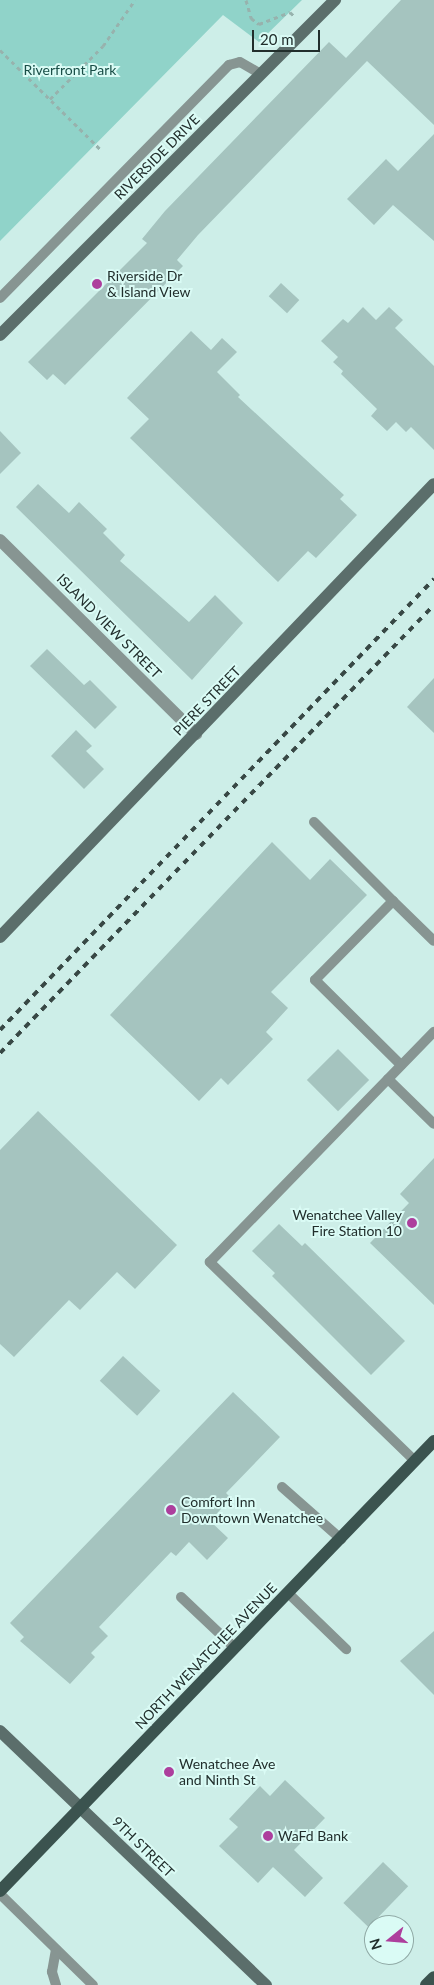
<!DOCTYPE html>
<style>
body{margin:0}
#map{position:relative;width:434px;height:1985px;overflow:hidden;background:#cdeee8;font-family:Lato,sans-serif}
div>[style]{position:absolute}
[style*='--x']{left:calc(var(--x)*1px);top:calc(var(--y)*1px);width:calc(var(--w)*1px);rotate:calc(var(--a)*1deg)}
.green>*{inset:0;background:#90d3c9}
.building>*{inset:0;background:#a5c4bf;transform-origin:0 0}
.path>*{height:3px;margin-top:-1.5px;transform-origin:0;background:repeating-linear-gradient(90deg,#97b2ad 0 4px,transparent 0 8px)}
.lane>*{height:10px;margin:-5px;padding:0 5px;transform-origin:5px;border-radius:5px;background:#879592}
.street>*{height:12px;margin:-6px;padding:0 6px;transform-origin:6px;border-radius:6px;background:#879592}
.secondary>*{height:12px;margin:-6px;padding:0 6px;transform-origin:6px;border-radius:6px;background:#5b6e6b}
.primary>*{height:12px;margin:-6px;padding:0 6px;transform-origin:6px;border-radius:6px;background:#3b534f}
.rail>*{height:4px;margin-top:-2px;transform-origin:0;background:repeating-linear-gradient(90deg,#384845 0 6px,transparent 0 12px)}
.dots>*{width:14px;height:14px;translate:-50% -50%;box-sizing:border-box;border:2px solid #dafbf5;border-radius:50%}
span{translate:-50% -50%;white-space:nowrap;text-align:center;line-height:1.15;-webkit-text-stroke:4px #dafbf5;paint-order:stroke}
.park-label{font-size:14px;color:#194e47}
.street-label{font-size:14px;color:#212e2c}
.poi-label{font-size:14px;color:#212e2c}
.left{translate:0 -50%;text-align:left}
.right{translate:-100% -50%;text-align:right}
.north{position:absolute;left:364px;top:1915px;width:50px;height:50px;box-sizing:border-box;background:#dafbf5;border:1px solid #90a9a5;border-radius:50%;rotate:253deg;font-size:14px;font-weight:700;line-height:20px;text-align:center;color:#212e2c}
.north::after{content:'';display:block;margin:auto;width:18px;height:22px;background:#ad3f9d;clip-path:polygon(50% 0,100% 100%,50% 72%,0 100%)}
.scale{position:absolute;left:252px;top:30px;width:68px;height:22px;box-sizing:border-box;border:2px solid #212e2c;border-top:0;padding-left:6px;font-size:15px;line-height:18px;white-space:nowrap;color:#212e2c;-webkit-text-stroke:4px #dafbf5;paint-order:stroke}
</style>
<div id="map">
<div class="green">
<div style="clip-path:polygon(0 0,302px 0,259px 42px,223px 15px,0 241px)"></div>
</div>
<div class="building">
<div style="clip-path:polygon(401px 0,434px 0,434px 125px,367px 61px,198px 235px,177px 260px,183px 266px,65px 385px,53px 374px,47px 380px,28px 362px,147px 243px,142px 239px,165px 211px,329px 42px,346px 58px)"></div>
<div style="clip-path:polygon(434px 134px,434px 241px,393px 205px,374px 225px,347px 199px,386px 159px,398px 171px)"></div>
<div style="left:281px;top:283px;width:25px;height:18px;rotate:43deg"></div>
<div style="clip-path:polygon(363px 307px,376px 320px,389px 307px,403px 320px,395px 328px,434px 366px,434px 450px,411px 427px,406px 432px,396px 422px,387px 431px,371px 416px,377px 409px,341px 374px,343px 371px,333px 362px,338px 357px,321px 341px,343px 319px,348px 323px)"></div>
<div style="clip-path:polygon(191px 331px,211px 350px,222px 338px,237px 352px,217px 372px,240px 395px,238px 397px,344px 495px,340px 499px,357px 515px,316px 558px,308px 551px,278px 582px,130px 438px,149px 419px,127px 398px)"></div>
<div style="clip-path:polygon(0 431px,21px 453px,0 474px)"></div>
<div style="clip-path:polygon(38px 484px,69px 513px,79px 502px,107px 529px,103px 533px,125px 555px,120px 561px,189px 622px,215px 595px,243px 623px,192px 680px,16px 507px)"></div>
<div style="clip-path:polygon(47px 649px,84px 685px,90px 680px,117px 707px,95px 729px,30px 666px)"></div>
<div style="clip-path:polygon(434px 678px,434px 733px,407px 707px)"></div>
<div style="clip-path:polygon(76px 730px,92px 746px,86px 751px,104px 769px,84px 789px,51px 756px)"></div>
<div style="clip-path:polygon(272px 842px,310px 880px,330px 859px,367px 895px,271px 992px,288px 1008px,266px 1032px,273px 1039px,228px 1085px,221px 1078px,199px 1101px,110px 1015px)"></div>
<div style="left:338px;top:1049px;width:44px;height:44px;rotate:45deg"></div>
<div style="clip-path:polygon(38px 1111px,177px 1245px,135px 1289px,117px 1272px,80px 1310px,69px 1300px,14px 1357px,0 1344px,0 1150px)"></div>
<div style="clip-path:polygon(434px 1158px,434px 1305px,370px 1243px,409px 1203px,400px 1194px)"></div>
<div style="clip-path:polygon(279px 1224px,302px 1246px,305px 1243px,405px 1341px,371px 1375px,272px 1276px,275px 1273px,252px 1251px)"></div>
<div style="left:123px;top:1356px;width:51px;height:34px;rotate:43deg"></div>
<div style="clip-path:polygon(233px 1392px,280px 1437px,226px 1493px,231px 1498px,210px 1521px,228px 1538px,207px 1560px,189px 1542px,176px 1556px,171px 1552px,99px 1627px,108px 1636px,91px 1653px,95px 1657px,70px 1684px,20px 1641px,24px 1637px,10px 1623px)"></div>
<div style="clip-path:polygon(434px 1631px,434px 1695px,400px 1661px)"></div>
<div style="clip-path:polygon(285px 1780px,325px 1818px,294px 1850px,323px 1878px,305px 1897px,273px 1867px,258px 1883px,219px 1846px,238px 1827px,229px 1819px,260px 1786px,270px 1796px)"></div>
<div style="left:383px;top:1862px;width:35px;height:57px;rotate:44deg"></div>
</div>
<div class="path">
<div style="--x:246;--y:0;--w:19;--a:74"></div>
<div style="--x:251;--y:18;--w:10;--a:37"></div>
<div style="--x:259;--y:24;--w:33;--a:-21"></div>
<div style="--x:290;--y:12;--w:6;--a:45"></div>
<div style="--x:0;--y:50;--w:141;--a:44.7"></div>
<div style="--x:50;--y:99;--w:75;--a:-45"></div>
<div style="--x:103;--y:46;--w:56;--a:-55.2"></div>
</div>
<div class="lane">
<div style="--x:0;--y:298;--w:327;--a:-45.5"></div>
<div style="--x:229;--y:65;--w:11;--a:-15"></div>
<div style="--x:240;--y:62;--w:24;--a:30"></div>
<div style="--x:314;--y:822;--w:112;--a:45"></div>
<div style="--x:401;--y:1065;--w:121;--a:-135.3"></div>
<div style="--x:315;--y:980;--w:111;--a:-45.4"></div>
<div style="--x:393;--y:901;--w:57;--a:44.3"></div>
<div style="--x:388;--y:1079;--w:64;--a:44.4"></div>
<div style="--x:415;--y:1461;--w:286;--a:-135.9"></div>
<div style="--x:210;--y:1262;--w:321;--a:-45.8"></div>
<div style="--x:282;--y:1487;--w:79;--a:41.4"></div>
<div style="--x:288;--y:1593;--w:81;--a:44"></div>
<div style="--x:181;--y:1597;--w:74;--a:43.4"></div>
<div style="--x:0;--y:1894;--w:130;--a:44.4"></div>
<div style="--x:56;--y:1985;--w:14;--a:-107"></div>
<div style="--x:52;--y:1972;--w:23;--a:-80"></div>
</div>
<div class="street">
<div style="--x:0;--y:540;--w:276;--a:44.7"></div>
</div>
<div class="secondary">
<div style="--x:0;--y:335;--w:474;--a:-45"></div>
<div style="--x:0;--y:937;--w:627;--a:-46.23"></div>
<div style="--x:0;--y:1731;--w:368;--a:43.7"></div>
</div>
<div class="primary">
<div style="--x:0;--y:1891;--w:625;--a:-46.04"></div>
<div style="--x:426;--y:1985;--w:11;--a:-45"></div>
</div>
<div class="rail">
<div style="--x:0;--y:1030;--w:626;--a:-46.1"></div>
<div style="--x:0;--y:1053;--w:624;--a:-45.91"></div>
</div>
<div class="dots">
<div style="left:97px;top:284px;background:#ad3f9d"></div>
<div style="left:412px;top:1223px;background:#ad3f9d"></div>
<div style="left:171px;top:1510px;background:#ad3f9d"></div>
<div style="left:169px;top:1772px;background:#ad3f9d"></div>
<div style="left:268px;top:1836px;background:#ad3f9d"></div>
</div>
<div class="park-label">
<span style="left:70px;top:70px">Riverfront Park</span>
</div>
<div class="street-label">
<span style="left:157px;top:157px;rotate:-45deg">RIVERSIDE DRIVE</span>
<span style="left:109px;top:626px;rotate:45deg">ISLAND VIEW STREET</span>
<span style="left:207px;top:701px;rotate:-46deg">PIERE STREET</span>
<span style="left:206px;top:1656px;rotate:-46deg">NORTH WENATCHEE AVENUE</span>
<span style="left:143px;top:1847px;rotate:44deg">9TH STREET</span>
</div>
<div class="poi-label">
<span class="left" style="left:107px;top:284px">Riverside Dr<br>&amp; Island View</span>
<span class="right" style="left:402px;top:1223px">Wenatchee Valley<br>Fire Station 10</span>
<span class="left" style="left:181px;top:1510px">Comfort Inn<br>Downtown Wenatchee</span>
<span class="left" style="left:179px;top:1772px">Wenatchee Ave<br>and Ninth St</span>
<span class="left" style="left:278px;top:1836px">WaFd Bank</span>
</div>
<div class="north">N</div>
<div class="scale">20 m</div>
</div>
